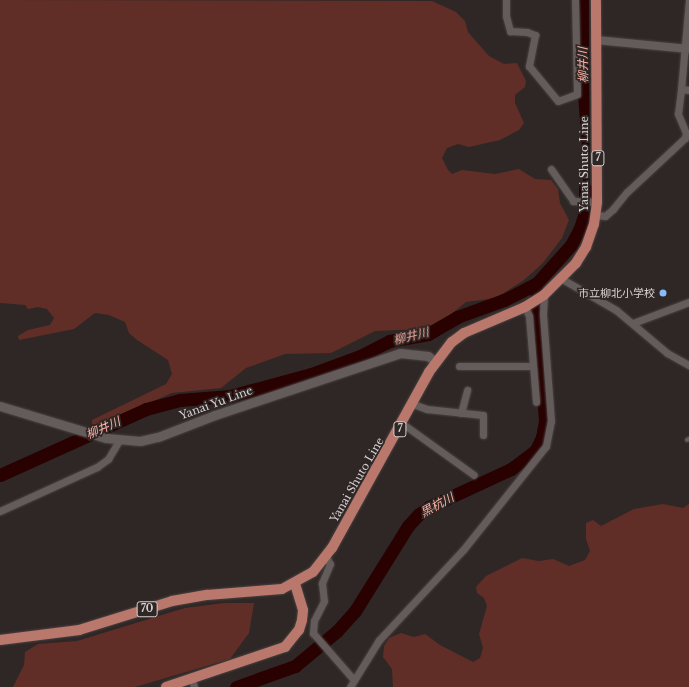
<!DOCTYPE html>
<meta charset="utf-8">
<style>
body{margin:0}
#map{position:relative;width:689px;height:687px;overflow:hidden;background:#2f2726;font-family:"Libre Baskerville","Noto Sans JP",serif}
div>[style]{position:absolute}
[style*='--x']{left:calc(var(--x)*1px);top:calc(var(--y)*1px);width:calc(var(--w)*1px);rotate:calc(var(--a)*1deg)}
.green>*{inset:0;background:#602e26}
.water>*{inset:0;background:#290100}
.river>*{height:13px;margin:-6.5px;padding:0 6.5px;transform-origin:6.5px;border-radius:6.5px;background:#290100}
.roads{filter:drop-shadow(0 0 1px #494241) drop-shadow(0 0 1px #494241)}
.service>*{height:3.5px;margin:-1.75px;padding:0 1.75px;transform-origin:1.75px;border-radius:1.75px;background:#645c5a}
.minor>*{height:7px;margin:-3.5px;padding:0 3.5px;transform-origin:3.5px;border-radius:3.5px;background:#645c5a}
.tertiary>*{height:8px;margin:-4px;padding:0 4px;transform-origin:4px;border-radius:4px;background:#645c5a}
.secondary>*{height:9px;margin:-4.5px;padding:0 4.5px;transform-origin:4.5px;border-radius:4.5px;background:#645c5a}
.primary>*{height:10px;margin:-5px;padding:0 5px;transform-origin:5px;border-radius:5px;background:#ba786c}
.dots>*{width:11px;height:11px;translate:-50% -50%;box-sizing:border-box;border:2px solid #2f2726;border-radius:50%}
span{translate:-50% -50%;white-space:nowrap;text-align:center;line-height:1.15;-webkit-text-stroke:3.5px #2f2726;paint-order:stroke}
.shield-label span{padding:1px 3px;background:#2f2726;border:1px solid;border-radius:3px;-webkit-text-stroke-width:0}
.shield-label{font-size:10px;color:#d7d2d1;font-weight:700}
.street-label{font-size:11px;color:#d7d2d1}
.poi-label{font-size:11px;color:#d7d2d1}
.right{translate:-100% -50%;text-align:right}
.water-label{font-size:12px;color:#fab0a2;font-style:italic}
</style>
<div id="map">
<div class="green">
<div style="clip-path:polygon(0 0,432px 1px,456px 12px,465px 21px,468px 32px,489px 56px,504px 64px,517px 63px,526px 81px,525px 87px,515px 95px,515px 103px,524px 123px,519px 130px,500px 140px,469px 147px,458px 144px,447px 148px,442px 158px,448px 170px,452px 174px,462px 170px,495px 174px,519px 169px,535px 179px,551px 180px,558px 189px,560px 203px,569px 220px,562px 238px,542px 264px,524px 280px,496px 298px,466px 302px,444px 320px,423px 329px,375px 331px,331px 353px,285px 354px,246px 368px,221px 388px,172px 393px,98px 425px,92px 424px,92px 420px,166px 384px,172px 374px,168px 360px,137px 340px,129px 333px,125px 322px,109px 315px,95px 313px,74px 329px,19px 340px,18px 336px,28px 330px,50px 325px,54px 318px,47px 309px,38px 307px,28px 309px,25px 305px,0 303px)"></div>
<div style="clip-path:polygon(663px 504px,683px 508px,689px 504px,689px 687px,393px 687px,392px 669px,383px 657px,384px 646px,389px 638px,401px 633px,414px 637px,425px 634px,440px 645px,473px 662px,480px 658px,483px 648px,479px 634px,487px 606px,484px 598px,477px 593px,476px 587px,486px 576px,522px 558px,539px 561px,553px 559px,569px 566px,585px 560px,590px 551px,586px 539px,586px 523px,593px 520px,601px 526px,634px 509px)"></div>
<div style="clip-path:polygon(224px 603px,254px 603px,249px 633px,230px 659px,135px 687px,13px 687px,24px 665px,25px 652px,38px 644px,77px 641px,185px 608px)"></div>
</div>
<div class="water">
<div style="clip-path:polygon(578px 0,589px 0,590px 199px,580px 198px,584px 174px,578px 95px)"></div>
</div>
<div class="river">
<div style="--x:0;--y:475;--w:160;--a:-24.3"></div>
<div style="--x:146;--y:409;--w:35;--a:-15"></div>
<div style="--x:180;--y:400;--w:50;--a:-4.6"></div>
<div style="--x:230;--y:396;--w:84;--a:-15.2"></div>
<div style="--x:311;--y:374;--w:52;--a:-20.2"></div>
<div style="--x:360;--y:356;--w:33;--a:-27"></div>
<div style="--x:389;--y:341;--w:40;--a:-10"></div>
<div style="--x:428;--y:334;--w:34;--a:-30"></div>
<div style="--x:457;--y:317;--w:50;--a:-19.9"></div>
<div style="--x:504;--y:300;--w:36;--a:-27"></div>
<div style="--x:536;--y:284;--w:52;--a:-48.1"></div>
<div style="--x:571;--y:245;--w:19;--a:-62"></div>
<div style="--x:580;--y:228;--w:16;--a:-72"></div>
<div style="--x:585;--y:213;--w:25;--a:-90"></div>
<div style="--x:236;--y:687;--w:63;--a:-19.6"></div>
<div style="--x:295;--y:666;--w:55;--a:-39.8"></div>
<div style="--x:337;--y:631;--w:27;--a:-48"></div>
<div style="--x:355;--y:611;--w:100;--a:-58.1"></div>
<div style="--x:408;--y:526;--w:15;--a:-48"></div>
<div style="--x:418;--y:515;--w:14;--a:-36"></div>
<div style="--x:429;--y:507;--w:90;--a:-24.9"></div>
<div style="--x:511;--y:469;--w:31;--a:-37"></div>
<div style="--x:536;--y:450;--w:14;--a:-65"></div>
<div style="--x:542;--y:437;--w:16;--a:-79"></div>
<div style="--x:545;--y:421;--w:133;--a:-93.9"></div>
</div>
<div class="roads">
<div class="service">
<div style="--x:687;--y:440;--w:2;--a:-27"></div>
</div>
<div class="minor">
<div style="--x:506;--y:0;--w:16;--a:90"></div>
<div style="--x:506;--y:16;--w:16;--a:75"></div>
<div style="--x:510;--y:31;--w:17;--a:3"></div>
<div style="--x:527;--y:32;--w:9;--a:21"></div>
<div style="--x:535;--y:35;--w:32;--a:101"></div>
<div style="--x:529;--y:66;--w:45;--a:50.4"></div>
<div style="--x:558;--y:101;--w:20;--a:-20"></div>
<div style="--x:577;--y:94;--w:94;--a:-91.2"></div>
<div style="--x:689;--y:0;--w:89;--a:95.1"></div>
<div style="--x:681;--y:89;--w:8;--a:7"></div>
<div style="--x:551;--y:169;--w:39;--a:55"></div>
<div style="--x:573;--y:201;--w:24;--a:2"></div>
<div style="--x:596;--y:215;--w:9;--a:6"></div>
<div style="--x:605;--y:216;--w:11;--a:-41"></div>
<div style="--x:613;--y:209;--w:22;--a:-51"></div>
<div style="--x:627;--y:192;--w:79;--a:-43"></div>
<div style="--x:685;--y:138;--w:5;--a:-79"></div>
<div style="--x:686;--y:133;--w:21;--a:-113"></div>
<div style="--x:678;--y:114;--w:25;--a:-83"></div>
<div style="--x:562;--y:279;--w:62;--a:29.9"></div>
<div style="--x:616;--y:310;--w:67;--a:40.1"></div>
<div style="--x:667;--y:353;--w:25;--a:29"></div>
<div style="--x:525;--y:307;--w:10;--a:66"></div>
<div style="--x:529;--y:316;--w:86;--a:85.3"></div>
<div style="--x:633;--y:323;--w:60;--a:-20.6"></div>
<div style="--x:459;--y:366;--w:74;--a:0"></div>
<div style="--x:413;--y:404;--w:15;--a:20"></div>
<div style="--x:427;--y:409;--w:56;--a:6.1"></div>
<div style="--x:483;--y:415;--w:20;--a:90"></div>
<div style="--x:461;--y:413;--w:24;--a:-75"></div>
<div style="--x:403;--y:424;--w:87;--a:35.7"></div>
<div style="--x:0;--y:511;--w:107;--a:-24.4"></div>
<div style="--x:97;--y:467;--w:14;--a:-36"></div>
<div style="--x:108;--y:459;--w:21;--a:-59"></div>
<div style="--x:326;--y:557;--w:8;--a:60"></div>
<div style="--x:330;--y:564;--w:21;--a:113"></div>
<div style="--x:322;--y:583;--w:18;--a:84"></div>
<div style="--x:324;--y:601;--w:22;--a:117"></div>
<div style="--x:314;--y:621;--w:12;--a:95"></div>
<div style="--x:313;--y:633;--w:62;--a:48.9"></div>
<div style="--x:192;--y:679;--w:8;--a:76"></div>
<div style="--x:350;--y:687;--w:55;--a:-58.3"></div>
<div style="--x:379;--y:640;--w:123;--a:-47"></div>
<div style="--x:463;--y:550;--w:133;--a:-51.4"></div>
<div style="--x:546;--y:446;--w:25;--a:-79"></div>
<div style="--x:551;--y:421;--w:107;--a:-94.3"></div>
<div style="--x:543;--y:314;--w:19;--a:-87"></div>
</div>
<div class="tertiary">
<div style="--x:596;--y:40;--w:93;--a:5.5"></div>
</div>
<div class="secondary">
<div style="--x:0;--y:406;--w:111;--a:16.8"></div>
<div style="--x:106;--y:438;--w:34;--a:5"></div>
<div style="--x:140;--y:441;--w:18;--a:-13"></div>
<div style="--x:158;--y:437;--w:61;--a:-21.1"></div>
<div style="--x:215;--y:415;--w:195;--a:-18.5"></div>
<div style="--x:400;--y:353;--w:28;--a:6"></div>
<div style="--x:428;--y:356;--w:10;--a:37"></div>
</div>
<div class="primary">
<div style="--x:0;--y:640;--w:80;--a:-7.2"></div>
<div style="--x:79;--y:630;--w:97;--a:-17.3"></div>
<div style="--x:172;--y:601;--w:36;--a:-10"></div>
<div style="--x:207;--y:595;--w:75;--a:-4.6"></div>
<div style="--x:282;--y:589;--w:35;--a:-29"></div>
<div style="--x:313;--y:572;--w:31;--a:-52"></div>
<div style="--x:332;--y:548;--w:201;--a:-61.1"></div>
<div style="--x:429;--y:372;--w:38;--a:-53"></div>
<div style="--x:452;--y:342;--w:15;--a:-37"></div>
<div style="--x:464;--y:333;--w:66;--a:-23.1"></div>
<div style="--x:525;--y:307;--w:22;--a:-32"></div>
<div style="--x:544;--y:295;--w:45;--a:-45"></div>
<div style="--x:576;--y:263;--w:19;--a:-58"></div>
<div style="--x:586;--y:247;--w:24;--a:-71"></div>
<div style="--x:594;--y:224;--w:22;--a:-82"></div>
<div style="--x:597;--y:202;--w:202;--a:-90.3"></div>
<div style="--x:166;--y:687;--w:126;--a:-18.6"></div>
<div style="--x:285;--y:647;--w:22;--a:-51"></div>
<div style="--x:299;--y:630;--w:10;--a:-73"></div>
<div style="--x:302;--y:620;--w:10;--a:-84"></div>
<div style="--x:303;--y:610;--w:27;--a:-107"></div>
</div>
</div>
<div class="dots">
<div style="left:663px;top:293px;background:#88bbfc"></div>
</div>
<div class="shield-label">
<span style="left:598px;top:158px">7</span>
<span style="left:400px;top:429px">7</span>
<span style="left:147px;top:609px">70</span>
</div>
<div class="street-label">
<span style="left:584px;top:164px;rotate:-90deg">Yanai Shuto Line</span>
<span style="left:216px;top:403px;rotate:-20deg">Yanai Yu Line</span>
<span style="left:357px;top:480px;rotate:-60deg">Yanai Shuto Line</span>
</div>
<div class="poi-label">
<span class="right" style="left:655px;top:293px">市立柳北小学校</span>
</div>
<div class="water-label">
<span style="left:583px;top:65px;rotate:-91deg">柳井川</span>
<span style="left:411px;top:336px;rotate:-14deg">柳井川</span>
<span style="left:103px;top:428px;rotate:-24deg">柳井川</span>
<span style="left:437px;top:505px;rotate:-29deg">黒杭川</span>
</div>
</div>
